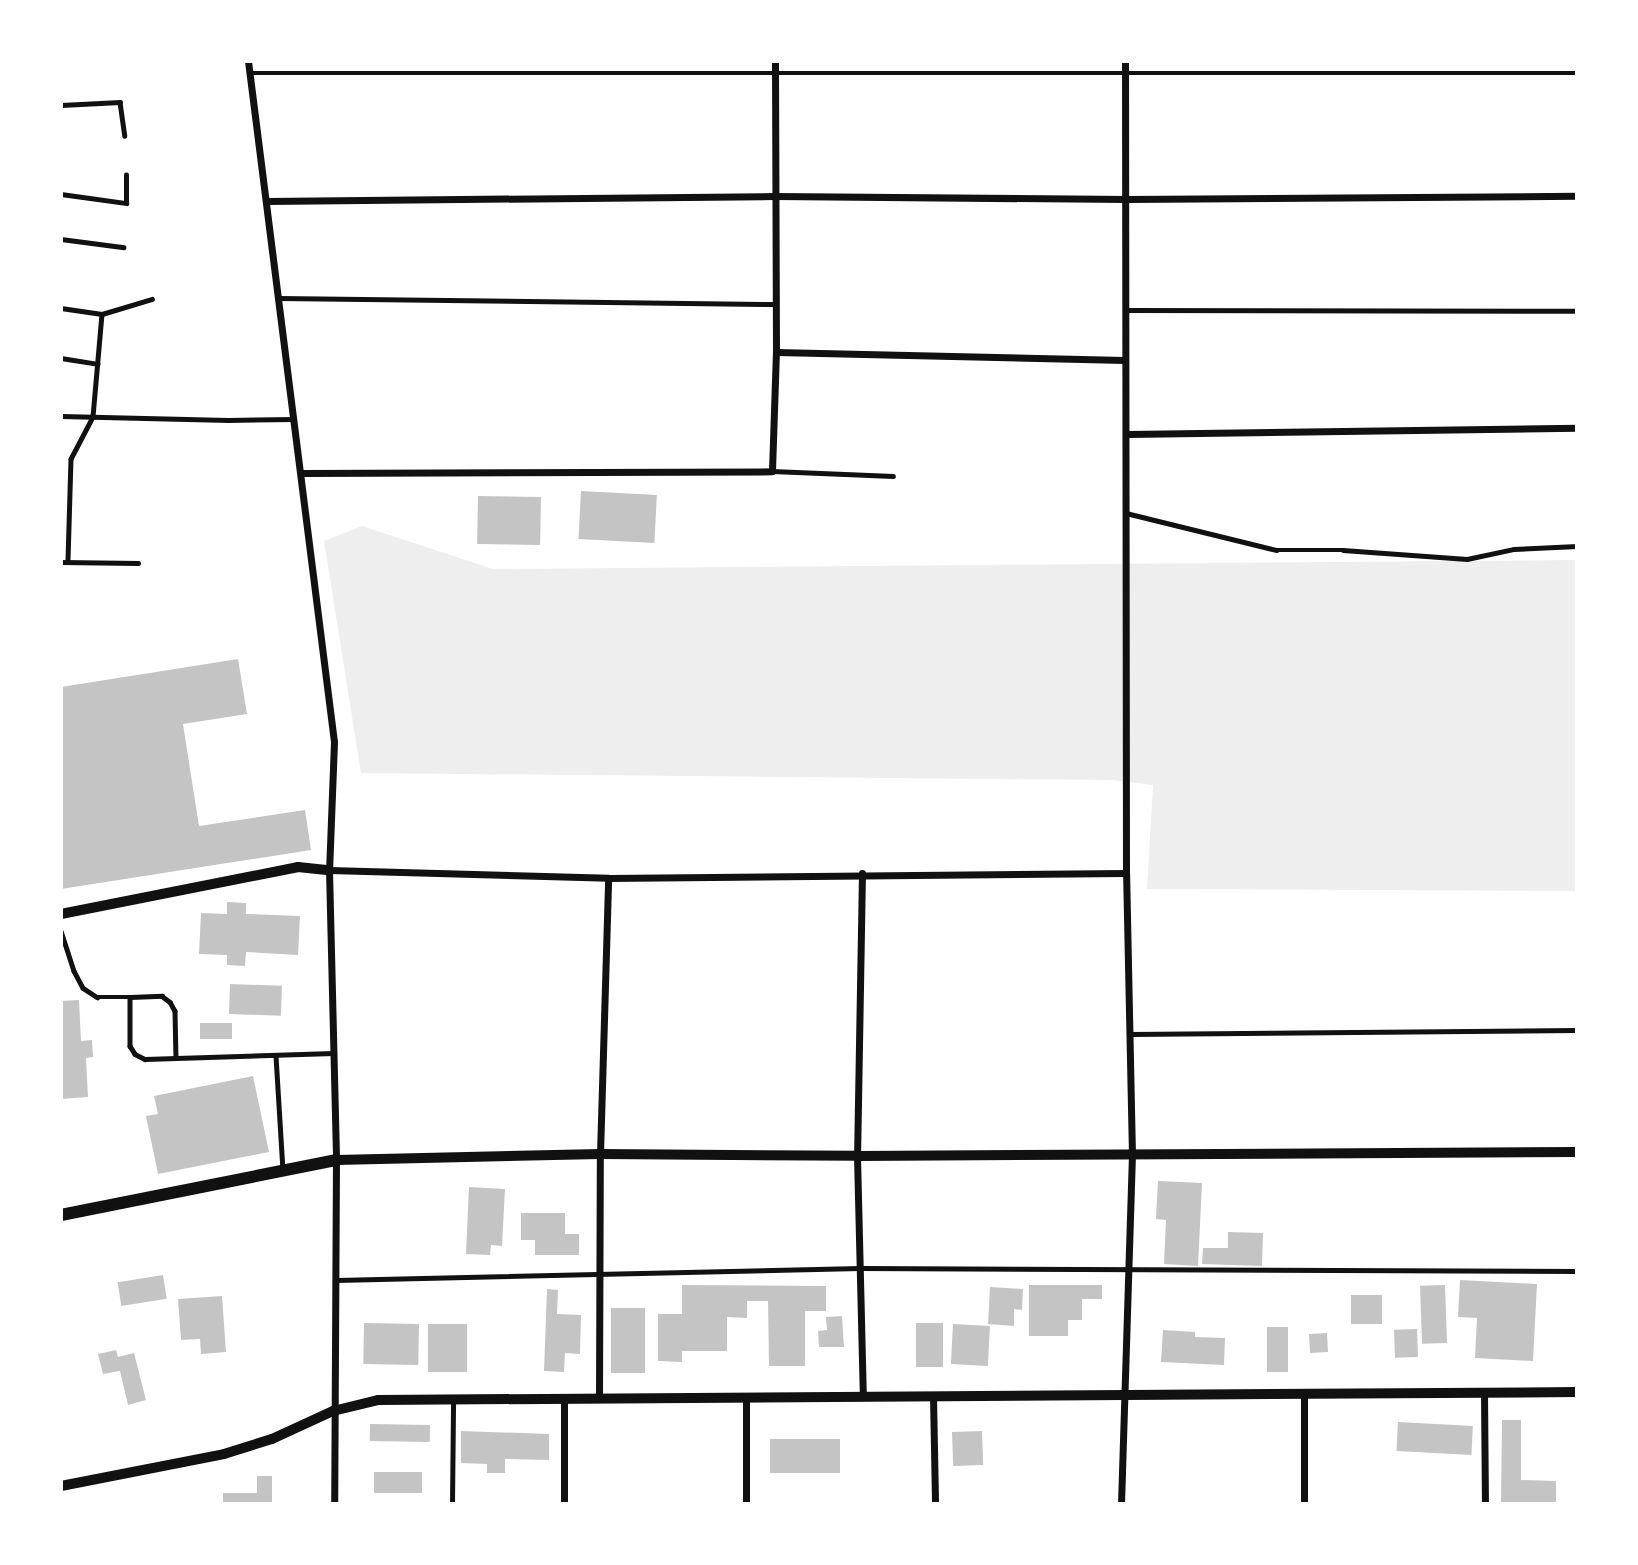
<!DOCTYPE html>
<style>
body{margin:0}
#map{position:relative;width:1638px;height:1565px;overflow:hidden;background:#fff;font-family:"PT Sans Narrow",sans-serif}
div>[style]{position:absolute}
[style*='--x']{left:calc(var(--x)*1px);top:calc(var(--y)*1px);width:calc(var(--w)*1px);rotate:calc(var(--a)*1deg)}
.green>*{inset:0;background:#eee}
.building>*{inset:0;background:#c4c4c4;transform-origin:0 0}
.service>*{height:4.5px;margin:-2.25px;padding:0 2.25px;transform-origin:2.25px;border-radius:2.25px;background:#111}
.minor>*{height:7px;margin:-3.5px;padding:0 3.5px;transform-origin:3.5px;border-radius:3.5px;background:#111}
.tertiary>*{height:10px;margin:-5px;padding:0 5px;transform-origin:5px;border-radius:5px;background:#111}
.secondary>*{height:12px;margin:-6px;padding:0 6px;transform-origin:6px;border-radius:6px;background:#111}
span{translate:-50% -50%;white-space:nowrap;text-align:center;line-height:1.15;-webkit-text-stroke:5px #fff;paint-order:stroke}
.frame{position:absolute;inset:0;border:63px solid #fff;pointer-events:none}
</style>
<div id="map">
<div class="green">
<div style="clip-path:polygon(362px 526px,493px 569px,1577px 560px,1577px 891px,1147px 889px,1153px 785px,1111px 780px,361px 773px,324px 541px)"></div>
</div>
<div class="building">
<div style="left:581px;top:491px;width:76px;height:48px;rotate:3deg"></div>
<div style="left:478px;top:496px;width:63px;height:48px;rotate:1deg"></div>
<div style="clip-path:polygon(238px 659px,247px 714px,183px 724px,199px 826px,305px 810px,311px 850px,61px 889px,61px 687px)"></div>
<div style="clip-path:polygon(227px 902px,246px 903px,246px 914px,300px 916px,298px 955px,246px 952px,245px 966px,227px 965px,227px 955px,199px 954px,201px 913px,227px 914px)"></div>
<div style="left:230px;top:984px;width:52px;height:30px;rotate:2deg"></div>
<div style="clip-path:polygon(79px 1000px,81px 1041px,92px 1040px,93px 1057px,86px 1058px,88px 1097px,61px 1099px,61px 1001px)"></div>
<div style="left:232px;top:1023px;width:16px;height:32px;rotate:90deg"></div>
<div style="clip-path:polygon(253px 1076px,269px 1152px,158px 1174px,146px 1116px,158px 1114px,154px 1096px)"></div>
<div style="clip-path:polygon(1158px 1181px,1202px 1183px,1198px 1266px,1164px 1264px,1166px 1220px,1156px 1219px)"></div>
<div style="clip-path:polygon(469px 1187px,505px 1189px,502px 1246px,491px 1245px,490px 1255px,466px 1254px)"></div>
<div style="clip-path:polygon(521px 1213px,565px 1213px,565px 1234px,579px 1234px,579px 1255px,535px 1255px,535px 1240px,521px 1240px)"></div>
<div style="clip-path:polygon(1228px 1232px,1263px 1233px,1262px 1266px,1202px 1264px,1203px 1248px,1228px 1248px)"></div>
<div style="left:163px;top:1275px;width:24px;height:46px;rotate:81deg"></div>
<div style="clip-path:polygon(1460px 1280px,1537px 1284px,1533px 1361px,1475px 1358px,1477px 1318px,1458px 1317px)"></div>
<div style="clip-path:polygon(682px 1285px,826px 1286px,826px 1311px,805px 1311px,805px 1366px,769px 1366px,768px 1301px,747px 1301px,747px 1318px,727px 1317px,727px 1351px,682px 1351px,682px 1362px,658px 1361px,658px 1314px,682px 1314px)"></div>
<div style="clip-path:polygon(1029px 1285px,1102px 1285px,1102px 1299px,1082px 1299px,1082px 1320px,1068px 1320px,1068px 1336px,1029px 1336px)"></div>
<div style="left:1445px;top:1285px;width:58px;height:25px;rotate:88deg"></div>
<div style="clip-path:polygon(990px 1287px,1023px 1289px,1022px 1310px,1014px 1309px,1014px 1326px,988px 1324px)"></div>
<div style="clip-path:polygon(547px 1289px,558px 1290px,557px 1314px,581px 1315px,580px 1354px,565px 1353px,564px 1372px,544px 1371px)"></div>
<div style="left:1351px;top:1295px;width:31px;height:29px"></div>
<div style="clip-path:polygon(222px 1296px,226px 1352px,201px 1354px,200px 1339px,181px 1340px,178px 1299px)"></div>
<div style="left:611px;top:1308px;width:34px;height:65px"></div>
<div style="clip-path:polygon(842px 1316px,844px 1347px,819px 1347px,818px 1331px,827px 1330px,826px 1317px)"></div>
<div style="left:364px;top:1323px;width:55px;height:41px;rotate:1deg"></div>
<div style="left:916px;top:1323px;width:27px;height:44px"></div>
<div style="left:428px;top:1324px;width:39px;height:48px"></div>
<div style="left:953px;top:1324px;width:37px;height:40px;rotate:3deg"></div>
<div style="left:1267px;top:1327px;width:21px;height:45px"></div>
<div style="left:1417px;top:1329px;width:28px;height:23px;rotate:88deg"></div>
<div style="clip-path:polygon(1163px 1330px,1195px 1332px,1195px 1337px,1225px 1338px,1224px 1365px,1161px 1362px)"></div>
<div style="left:1327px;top:1333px;width:19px;height:18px;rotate:87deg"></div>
<div style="clip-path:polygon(116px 1350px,118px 1357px,134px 1353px,146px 1400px,128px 1405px,120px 1371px,103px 1374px,98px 1354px)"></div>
<div style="clip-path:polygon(1502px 1420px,1521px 1420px,1521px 1480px,1556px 1481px,1556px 1504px,1501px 1504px)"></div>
<div style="left:1398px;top:1422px;width:75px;height:29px;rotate:3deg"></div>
<div style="left:370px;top:1424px;width:60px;height:17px;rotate:1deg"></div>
<div style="clip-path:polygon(461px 1431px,549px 1434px,549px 1460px,505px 1459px,505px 1473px,487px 1473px,487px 1464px,461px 1463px)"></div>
<div style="left:982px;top:1431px;width:34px;height:30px;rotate:88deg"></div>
<div style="left:770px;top:1439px;width:70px;height:34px"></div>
<div style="left:374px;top:1472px;width:48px;height:21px"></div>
<div style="clip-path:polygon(257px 1476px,272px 1476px,272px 1504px,223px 1504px,223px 1493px,257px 1493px)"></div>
</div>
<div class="service">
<div style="--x:250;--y:73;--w:1327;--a:0"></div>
<div style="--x:61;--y:105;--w:59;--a:-2.9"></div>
<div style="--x:120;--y:102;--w:34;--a:82"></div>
<div style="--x:61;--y:194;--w:66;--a:7.9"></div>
<div style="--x:126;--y:203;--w:28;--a:-90"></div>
<div style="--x:61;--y:239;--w:63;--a:7.4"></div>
<div style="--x:279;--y:298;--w:496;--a:0.7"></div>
<div style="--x:61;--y:308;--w:41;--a:8.3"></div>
<div style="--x:102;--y:314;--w:103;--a:95"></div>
<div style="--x:93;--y:417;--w:47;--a:117.6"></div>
<div style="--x:71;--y:459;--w:103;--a:91.7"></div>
<div style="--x:1126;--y:310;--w:451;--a:0.1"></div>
<div style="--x:102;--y:314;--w:52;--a:-16.7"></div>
<div style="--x:61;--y:358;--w:37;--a:9"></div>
<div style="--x:61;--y:416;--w:167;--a:1.4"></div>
<div style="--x:228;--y:420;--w:66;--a:-0.9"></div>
<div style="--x:772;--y:471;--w:121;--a:2.4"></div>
<div style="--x:1126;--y:513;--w:155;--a:13.8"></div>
<div style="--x:1277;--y:550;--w:66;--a:0"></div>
<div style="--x:1343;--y:550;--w:124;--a:4.2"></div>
<div style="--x:1467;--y:559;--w:48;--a:-12"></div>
<div style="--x:1514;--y:549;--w:63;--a:-2.7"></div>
<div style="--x:61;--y:562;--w:77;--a:0.7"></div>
<div style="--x:61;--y:931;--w:42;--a:72"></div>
<div style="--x:74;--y:971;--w:19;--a:62"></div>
<div style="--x:83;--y:988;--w:17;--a:33"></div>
<div style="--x:97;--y:997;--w:33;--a:0"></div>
<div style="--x:130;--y:997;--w:49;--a:90"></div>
<div style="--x:130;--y:1046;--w:9;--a:58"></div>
<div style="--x:135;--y:1054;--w:11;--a:27"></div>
<div style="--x:145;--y:1059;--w:188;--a:-1.8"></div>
<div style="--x:130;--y:997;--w:32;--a:-2"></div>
<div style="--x:162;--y:996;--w:10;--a:37"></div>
<div style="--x:170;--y:1002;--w:10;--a:61"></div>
<div style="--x:175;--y:1011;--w:47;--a:88.8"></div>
<div style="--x:1130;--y:1034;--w:447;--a:-0.5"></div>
<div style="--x:276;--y:1056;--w:114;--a:86.5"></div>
<div style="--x:336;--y:1280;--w:524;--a:-1.31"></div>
<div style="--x:860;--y:1268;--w:717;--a:0.24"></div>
<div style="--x:452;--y:1504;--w:104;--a:-89.4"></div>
</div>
<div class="minor">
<div style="--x:248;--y:61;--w:686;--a:82.8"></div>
<div style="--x:334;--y:742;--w:128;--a:92.2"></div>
<div style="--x:329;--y:870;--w:290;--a:88.6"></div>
<div style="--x:336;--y:1160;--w:344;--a:90.3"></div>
<div style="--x:266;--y:201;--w:508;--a:-0.56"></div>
<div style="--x:774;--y:196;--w:353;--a:0.5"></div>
<div style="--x:1127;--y:199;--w:450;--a:-0.4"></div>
<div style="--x:776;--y:352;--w:349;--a:1.3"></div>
<div style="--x:1127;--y:434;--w:450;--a:-0.8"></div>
<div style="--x:302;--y:473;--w:470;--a:-0.2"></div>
<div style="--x:772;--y:471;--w:119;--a:-88.1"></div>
<div style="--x:776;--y:352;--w:291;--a:-90.2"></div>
<div style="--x:329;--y:870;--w:279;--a:1.6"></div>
<div style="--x:608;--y:878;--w:518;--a:-0.55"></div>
<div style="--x:862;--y:873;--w:283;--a:91"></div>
<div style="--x:857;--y:1156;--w:240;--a:88.6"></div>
<div style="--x:1484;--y:1393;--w:111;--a:89.5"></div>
<div style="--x:1304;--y:1394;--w:110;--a:90"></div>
<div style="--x:933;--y:1396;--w:108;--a:88.9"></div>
<div style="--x:746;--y:1397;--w:107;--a:90"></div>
<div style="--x:564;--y:1398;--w:106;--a:90"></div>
<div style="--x:599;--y:1398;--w:244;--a:-89.8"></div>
<div style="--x:600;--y:1154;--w:276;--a:-88.3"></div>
<div style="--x:1121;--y:1504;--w:349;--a:-88.2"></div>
<div style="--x:1132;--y:1155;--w:282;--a:-91.2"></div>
<div style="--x:1126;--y:873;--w:812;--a:-90.07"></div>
</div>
<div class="tertiary">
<div style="--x:61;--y:914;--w:242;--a:-11.2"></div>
<div style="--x:298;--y:867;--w:31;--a:6"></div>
<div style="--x:336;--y:1160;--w:264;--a:-1.3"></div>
<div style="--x:600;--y:1154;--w:257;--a:0.4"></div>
<div style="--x:857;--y:1156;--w:720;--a:-0.32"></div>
<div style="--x:61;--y:1486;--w:166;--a:-11.1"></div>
<div style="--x:224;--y:1454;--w:50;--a:-17.4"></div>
<div style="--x:272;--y:1439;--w:67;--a:-24.7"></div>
<div style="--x:333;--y:1411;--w:46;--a:-13.7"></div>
<div style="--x:378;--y:1400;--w:1199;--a:-0.38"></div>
</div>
<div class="secondary">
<div style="--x:61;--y:1215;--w:280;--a:-11.3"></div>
</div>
<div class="frame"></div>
</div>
